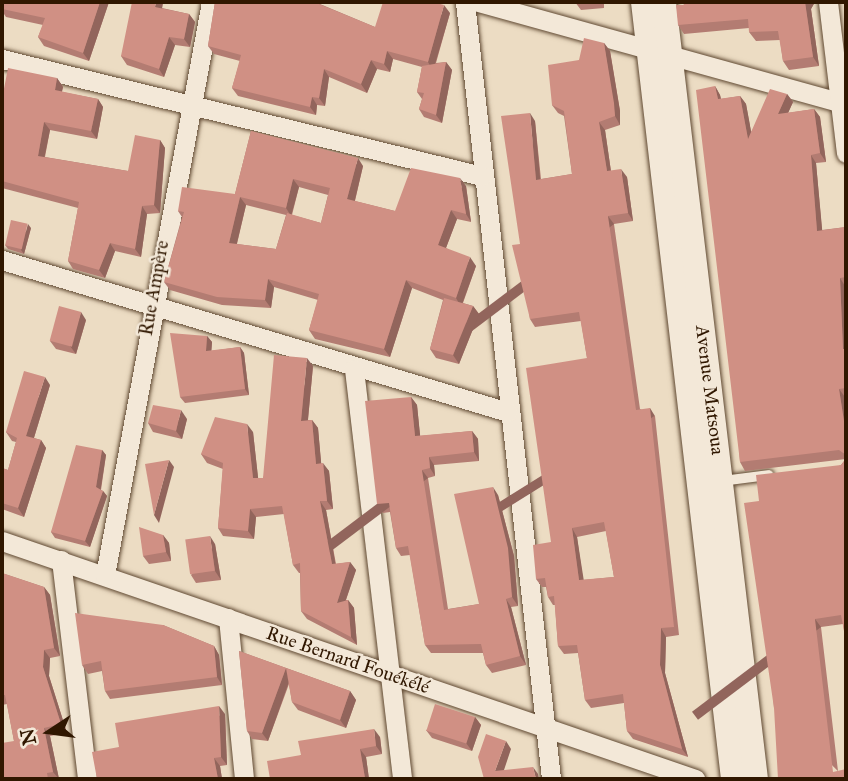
<!DOCTYPE html>
<meta charset="utf-8">
<style>
body{margin:0}
#map{position:relative;width:848px;height:781px;overflow:hidden;background:#ecdcc3;font-family:"IM FELL Great Primer",serif}
div>[style]{position:absolute}
[style*='--x']{left:calc(var(--x)*1px);top:calc(var(--y)*1px);width:calc(var(--w)*1px);rotate:calc(var(--a)*1deg)}
.roads{filter:drop-shadow(0 0 2px #5f4831) drop-shadow(0 0 2px #5f4831)}
.service>*{height:10px;margin:-5px;padding:0 5px;transform-origin:5px;border-radius:5px;background:#f3e8d8}
.minor>*{height:19px;margin:-9.5px;padding:0 9.5px;transform-origin:9.5px;border-radius:9.5px;background:#f3e8d8}
.tertiary>*{height:24px;margin:-12px;padding:0 12px;transform-origin:12px;border-radius:12px;background:#f3e8d8}
.wall>*{inset:0;background:#b37c72}
.shaded-wall>*{inset:0;background:#92655c;transform-origin:0 0}
.building>*{inset:0;background:#d09084;transform-origin:0 0}
span{translate:-50% -50%;white-space:nowrap;text-align:center;line-height:1.15;-webkit-text-stroke:5px #f3e8d8;paint-order:stroke}
.street-label{font-size:19px;color:#301700}
.frame{position:absolute;inset:0;border:4px solid #301700;pointer-events:none}
.north{position:absolute;left:14px;top:697px;width:70px;height:70px;-webkit-text-stroke:5px #f3e8d8;paint-order:stroke;rotate:257deg;font-size:19px;font-weight:700;line-height:28px;text-align:center;color:#301700}
.north::after{content:'';display:block;margin:auto;width:24px;height:32px;background:#301700;clip-path:polygon(50% 0,100% 100%,50% 72%,0 100%)}
</style>
<div id="map">
<div class="roads">
<div class="service">
<div style="--x:722;--y:481;--w:47;--a:-7.3"></div>
</div>
<div class="minor">
<div style="--x:465;--y:2;--w:782;--a:83.68"></div>
<div style="--x:478;--y:2;--w:382;--a:15.5"></div>
<div style="--x:828;--y:2;--w:152;--a:83.2"></div>
<div style="--x:2;--y:59;--w:494;--a:13.7"></div>
<div style="--x:2;--y:260;--w:528;--a:16.72"></div>
<div style="--x:354;--y:369;--w:413;--a:83.3"></div>
<div style="--x:2;--y:541;--w:733;--a:18.95"></div>
<div style="--x:61;--y:560;--w:221;--a:83.2"></div>
<div style="--x:105;--y:575;--w:583;--a:-79.52"></div>
<div style="--x:228;--y:618;--w:162;--a:84.3"></div>
</div>
<div class="tertiary">
<div style="--x:643;--y:2;--w:782;--a:83.39"></div>
<div style="--x:664;--y:2;--w:782;--a:83.25"></div>
</div>
</div>
<div class="wall">
<div style="clip-path:polygon(2px 2px,109px 2px,89px 61px,44px 46px,38px 37px,43px 25px,6px 17px,2px 11px)"></div>
<div style="clip-path:polygon(163px 2px,162px 8px,189px 14px,195px 22px,190px 47px,175px 45px,164px 77px,127px 65px,121px 56px)"></div>
<div style="clip-path:polygon(215px 2px,320px 2px,320px 4px,375px 27px,450px 13px,436px 63px,446px 62px,452px 70px,442px 123px,424px 117px,419px 109px,422px 99px,417px 92px,422px 67px,393px 59px,390px 72px,377px 69px,367px 93px,329px 77px,325px 106px,317px 105px,316px 115px,238px 96px,232px 88px,240px 61px,214px 54px,208px 46px)"></div>
<div style="clip-path:polygon(575px 2px,604px 2px,604px 8px,581px 10px)"></div>
<div style="clip-path:polygon(683px 2px,815px 2px,811px 9px,819px 66px,789px 70px,783px 61px,780px 40px,756px 41px,749px 32px,749px 28px,684px 34px,678px 25px,684px 5px)"></div>
<div style="clip-path:polygon(evenodd,604px 43px,610px 51px,620px 111px,620px 125px,605px 130px,611px 171px,627px 177px,633px 221px,614px 224px,640px 409px,655px 416px,679px 635px,666px 637px,665px 673px,688px 757px,633px 739px,627px 731px,624px 703px,591px 708px,585px 700px,578px 653px,564px 654px,558px 646px,555px 605px,553px 605px,548px 597px,546px 587px,542px 587px,536px 579px,551px 542px,587px 358px,581px 321px,535px 327px,530px 319px,520px 244px,535px 121px,541px 179px,572px 174px,564px 116px,558px 113px,552px 105px,579px 60px,604px 43px,606px 531px,614px 577px,583px 580px,577px 537px,606px 531px)"></div>
<div style="clip-path:polygon(57px 78px,63px 87px,62px 92px,98px 99px,103px 107px,97px 139px,50px 130px,45px 157px,128px 171px,160px 140px,165px 148px,160px 213px,147px 214px,141px 257px,115px 251px,105px 278px,73px 269px,68px 261px,78px 208px,2px 188px,2px 99px)"></div>
<div style="clip-path:polygon(715px 86px,720px 95px,721px 99px,740px 96px,746px 104px,751px 132px,787px 94px,793px 102px,788px 113px,814px 109px,820px 117px,826px 162px,816px 163px,822px 230px,846px 227px,846px 397px,845px 397px,846px 406px,846px 642px,843px 624px,821px 627px,838px 771px,846px 779px,774px 708px,759px 501px,841px 465px,846px 459px,745px 471px,740px 462px)"></div>
<div style="clip-path:polygon(evenodd,251px 131px,363px 166px,355px 201px,395px 211px,466px 186px,471px 222px,457px 219px,446px 248px,476px 266px,463px 303px,473px 306px,479px 314px,459px 364px,436px 358px,430px 349px,443px 300px,412px 288px,390px 357px,315px 339px,309px 330px,318px 300px,274px 287px,271px 308px,222px 305px,170px 290px,164px 282px,182px 217px,178px 211px,235px 194px,251px 131px,299px 187px,328px 195px,321px 223px,292px 215px,299px 187px,251px 131px,246px 205px,286px 215px,276px 249px,237px 244px,246px 205px)"></div>
<div style="clip-path:polygon(31px 228px,24px 254px,8px 249px,5px 245px)"></div>
<div style="clip-path:polygon(86px 320px,76px 354px,56px 349px,50px 341px)"></div>
<div style="clip-path:polygon(207px 336px,212px 342px,211px 351px,240px 347px,244px 353px,249px 395px,185px 403px,180px 397px)"></div>
<div style="clip-path:polygon(313px 366px,308px 420px,312px 420px,318px 428px,321px 463px,329px 471px,333px 509px,326px 510px,336px 564px,350px 562px,356px 570px,346px 600px,348px 600px,354px 608px,357px 645px,307px 619px,301px 611px,300px 573px,299px 573px,293px 565px,284px 514px,256px 517px,254px 539px,223px 536px,218px 528px,223px 469px,207px 463px,201px 454px,253px 432px,258px 478px,263px 478px)"></div>
<div style="clip-path:polygon(50px 385px,34px 438px,41px 440px,46px 448px,24px 517px,2px 509px,2px 468px,8px 470px,16px 442px,12px 441px,6px 432px)"></div>
<div style="clip-path:polygon(411px 397px,417px 405px,420px 436px,472px 431px,478px 439px,479px 461px,434px 465px,435px 476px,428px 478px,448px 609px,479px 604px,498px 495px,514px 556px,518px 606px,511px 607px,526px 665px,492px 673px,486px 665px,483px 653px,431px 653px,425px 645px,410px 555px,401px 556px,396px 548px,390px 512px,383px 513px,377px 504px)"></div>
<div style="clip-path:polygon(187px 419px,182px 439px,153px 432px,148px 423px)"></div>
<div style="clip-path:polygon(102px 450px,106px 455px,101px 490px,103px 491px,107px 496px,90px 547px,55px 538px,51px 532px)"></div>
<div style="clip-path:polygon(163px 535px,169px 543px,171px 561px,149px 564px,143px 556px)"></div>
<div style="clip-path:polygon(215px 544px,221px 580px,196px 583px,191px 575px)"></div>
<div style="clip-path:polygon(2px 573px,44px 587px,50px 595px,60px 656px,50px 658px,49px 676px,67px 733px,50px 736px,59px 779px,2px 779px,14px 741px,7px 704px,2px 705px)"></div>
<div style="clip-path:polygon(163px 625px,214px 646px,219px 655px,222px 685px,110px 699px,105px 691px,102px 671px,88px 674px,82px 665px)"></div>
<div style="clip-path:polygon(239px 651px,350px 691px,356px 700px,346px 728px,298px 710px,292px 702px,289px 684px,268px 741px,252px 739px,247px 731px)"></div>
<div style="clip-path:polygon(225px 714px,227px 765px,220px 766px,222px 779px,97px 779px,119px 747px)"></div>
<div style="clip-path:polygon(475px 717px,481px 725px,472px 751px,432px 738px,426px 730px)"></div>
<div style="clip-path:polygon(380px 737px,382px 754px,366px 757px,369px 779px,270px 779px,301px 755px)"></div>
</div>
<div class="shaded-wall">
<div style="clip-path:polygon(100px 2px,109px 2px,89px 61px,83px 53px)"></div>
<div style="clip-path:polygon(156px 2px,163px 2px,161px 15px,155px 7px)"></div>
<div style="clip-path:polygon(805px 2px,815px 2px,811px 9px,819px 66px,813px 57px)"></div>
<div style="clip-path:polygon(444px 5px,450px 13px,433px 71px,428px 62px)"></div>
<div style="clip-path:polygon(189px 14px,195px 22px,190px 47px,184px 39px)"></div>
<div style="clip-path:polygon(169px 37px,175px 45px,164px 77px,159px 69px)"></div>
<div style="clip-path:polygon(604px 43px,610px 51px,620px 111px,620px 125px,615px 116px)"></div>
<div style="clip-path:polygon(387px 51px,393px 59px,390px 72px,384px 64px)"></div>
<div style="clip-path:polygon(371px 60px,377px 69px,367px 93px,361px 84px)"></div>
<div style="clip-path:polygon(446px 62px,452px 70px,442px 123px,436px 115px)"></div>
<div style="clip-path:polygon(324px 69px,329px 77px,325px 106px,319px 98px)"></div>
<div style="clip-path:polygon(57px 78px,63px 87px,60px 98px,55px 90px)"></div>
<div style="clip-path:polygon(715px 86px,720px 95px,723px 108px,718px 99px)"></div>
<div style="clip-path:polygon(787px 94px,793px 102px,784px 122px,778px 114px)"></div>
<div style="clip-path:polygon(740px 96px,746px 104px,754px 147px,748px 139px)"></div>
<div style="clip-path:polygon(312px 97px,317px 105px,316px 115px,310px 107px)"></div>
<div style="clip-path:polygon(98px 99px,103px 107px,97px 139px,91px 131px)"></div>
<div style="clip-path:polygon(814px 109px,820px 117px,826px 162px,820px 153px)"></div>
<div style="clip-path:polygon(530px 113px,535px 121px,541px 188px,536px 180px)"></div>
<div style="clip-path:polygon(44px 122px,50px 130px,43px 164px,38px 156px)"></div>
<div style="clip-path:polygon(599px 122px,605px 130px,612px 179px,607px 171px)"></div>
<div style="clip-path:polygon(160px 140px,165px 148px,160px 213px,154px 205px)"></div>
<div style="clip-path:polygon(811px 155px,816px 163px,823px 239px,817px 231px)"></div>
<div style="clip-path:polygon(358px 158px,363px 166px,353px 208px,347px 199px)"></div>
<div style="clip-path:polygon(621px 169px,627px 177px,633px 221px,628px 213px)"></div>
<div style="clip-path:polygon(460px 178px,466px 186px,471px 222px,466px 214px)"></div>
<div style="clip-path:polygon(293px 179px,299px 187px,291px 216px,286px 208px)"></div>
<div style="clip-path:polygon(240px 197px,246px 205px,235px 251px,229px 243px)"></div>
<div style="clip-path:polygon(142px 206px,147px 214px,141px 257px,135px 249px)"></div>
<div style="clip-path:polygon(451px 210px,457px 219px,444px 253px,438px 245px)"></div>
<div style="left:608px;top:216px;width:10px;height:196px;rotate:53deg"></div>
<div style="clip-path:polygon(28px 224px,31px 228px,24px 254px,21px 250px)"></div>
<div style="clip-path:polygon(110px 243px,115px 251px,105px 278px,99px 270px)"></div>
<div style="clip-path:polygon(470px 257px,476px 266px,461px 307px,456px 298px)"></div>
<div style="clip-path:polygon(840px 278px,845px 286px,846px 353px,843px 349px)"></div>
<div style="clip-path:polygon(268px 279px,274px 287px,271px 308px,265px 300px)"></div>
<div style="clip-path:polygon(406px 280px,412px 288px,390px 357px,384px 349px)"></div>
<div style="clip-path:polygon(473px 306px,479px 314px,459px 364px,453px 355px)"></div>
<div style="clip-path:polygon(81px 312px,86px 320px,76px 354px,70px 346px)"></div>
<div style="clip-path:polygon(207px 336px,212px 342px,211px 358px,206px 351px)"></div>
<div style="clip-path:polygon(240px 347px,244px 353px,249px 395px,245px 389px)"></div>
<div style="clip-path:polygon(307px 358px,313px 366px,307px 429px,301px 421px)"></div>
<div style="clip-path:polygon(45px 377px,50px 385px,32px 444px,26px 436px)"></div>
<div style="clip-path:polygon(839px 389px,845px 397px,846px 406px,846px 434px)"></div>
<div style="clip-path:polygon(411px 397px,417px 405px,421px 444px,415px 436px)"></div>
<div style="left:650px;top:408px;width:9px;height:220px;rotate:58deg"></div>
<div style="clip-path:polygon(181px 410px,187px 419px,182px 439px,176px 431px)"></div>
<div style="clip-path:polygon(312px 420px,318px 428px,322px 472px,316px 464px)"></div>
<div style="clip-path:polygon(247px 424px,253px 432px,259px 486px,253px 478px)"></div>
<div style="clip-path:polygon(472px 431px,478px 439px,479px 461px,474px 452px)"></div>
<div style="clip-path:polygon(41px 440px,46px 448px,24px 517px,18px 508px)"></div>
<div style="clip-path:polygon(102px 450px,106px 455px,100px 493px,96px 487px)"></div>
<div style="clip-path:polygon(429px 457px,434px 465px,435px 476px,430px 468px)"></div>
<div style="clip-path:polygon(169px 460px,174px 467px,159px 523px,154px 515px)"></div>
<div style="clip-path:polygon(323px 463px,329px 471px,333px 509px,327px 501px)"></div>
<div style="left:422px;top:470px;width:10px;height:142px;rotate:53deg"></div>
<div style="clip-path:polygon(493px 487px,498px 495px,514px 556px,518px 606px,512px 597px)"></div>
<div style="clip-path:polygon(103px 491px,107px 496px,90px 547px,85px 541px)"></div>
<div style="clip-path:polygon(320px 501px,326px 510px,337px 573px,332px 564px)"></div>
<div style="clip-path:polygon(250px 509px,256px 517px,254px 539px,248px 531px)"></div>
<div style="clip-path:polygon(572px 528px,577px 537px,585px 588px,579px 580px)"></div>
<div style="clip-path:polygon(163px 535px,169px 543px,171px 561px,166px 552px)"></div>
<div style="clip-path:polygon(210px 536px,215px 544px,221px 580px,215px 571px)"></div>
<div style="clip-path:polygon(350px 562px,356px 570px,342px 611px,337px 603px)"></div>
<div style="clip-path:polygon(44px 587px,50px 595px,60px 656px,54px 648px)"></div>
<div style="clip-path:polygon(506px 599px,511px 607px,526px 665px,520px 656px)"></div>
<div style="clip-path:polygon(348px 600px,354px 608px,357px 645px,351px 637px)"></div>
<div style="left:815px;top:619px;width:10px;height:154px;rotate:53deg"></div>
<div style="clip-path:polygon(661px 628px,666px 637px,665px 673px,688px 757px,682px 749px,660px 665px)"></div>
<div style="clip-path:polygon(214px 646px,219px 655px,222px 685px,217px 677px)"></div>
<div style="clip-path:polygon(44px 650px,50px 658px,49px 676px,67px 733px,61px 724px,43px 667px)"></div>
<div style="clip-path:polygon(286px 668px,291px 676px,268px 741px,262px 733px)"></div>
<div style="clip-path:polygon(350px 691px,356px 700px,346px 728px,340px 720px)"></div>
<div style="clip-path:polygon(219px 706px,225px 714px,227px 765px,221px 757px)"></div>
<div style="clip-path:polygon(475px 717px,481px 725px,472px 751px,466px 743px)"></div>
<div style="clip-path:polygon(44px 728px,50px 736px,59px 779px,53px 772px)"></div>
<div style="clip-path:polygon(374px 729px,380px 737px,382px 754px,376px 746px)"></div>
<div style="clip-path:polygon(506px 741px,511px 749px,501px 779px,495px 771px)"></div>
<div style="clip-path:polygon(360px 749px,366px 757px,369px 779px,365px 778px)"></div>
<div style="clip-path:polygon(214px 758px,220px 766px,222px 779px,218px 779px)"></div>
<div style="clip-path:polygon(533px 767px,538px 774px,539px 779px,536px 779px)"></div>
</div>
<div class="building">
<div style="clip-path:polygon(2px 2px,100px 2px,83px 53px,38px 37px,45px 18px,2px 9px)"></div>
<div style="clip-path:polygon(132px 2px,156px 2px,155px 7px,189px 14px,184px 39px,169px 37px,159px 69px,121px 56px)"></div>
<div style="clip-path:polygon(215px 2px,314px 2px,375px 27px,383px 2px,433px 2px,444px 5px,428px 62px,387px 51px,384px 64px,371px 60px,361px 84px,324px 69px,319px 98px,312px 97px,310px 107px,232px 88px,241px 55px,208px 46px)"></div>
<div style="clip-path:polygon(683px 2px,805px 2px,813px 57px,783px 61px,778px 31px,749px 32px,748px 19px,678px 25px,676px 5px,684px 5px)"></div>
<div style="clip-path:polygon(evenodd,584px 38px,604px 43px,614px 103px,615px 116px,599px 122px,607px 171px,621px 169px,628px 213px,608px 216px,636px 410px,650px 408px,674px 627px,661px 628px,660px 665px,682px 749px,627px 731px,623px 694px,585px 700px,577px 645px,558px 646px,554px 596px,548px 597px,545px 578px,536px 579px,533px 545px,551px 542px,526px 368px,587px 358px,579px 312px,530px 319px,512px 245px,520px 244px,501px 116px,530px 113px,536px 180px,572px 174px,564px 111px,552px 105px,548px 65px,579px 60px,584px 38px,604px 522px,614px 577px,579px 580px,572px 528px,604px 522px)"></div>
<div style="clip-path:polygon(446px 62px,436px 115px,419px 109px,424px 93px,417px 92px,422px 66px)"></div>
<div style="clip-path:polygon(8px 68px,57px 78px,55px 90px,98px 99px,91px 131px,44px 122px,38px 156px,128px 171px,135px 135px,160px 140px,154px 205px,142px 206px,135px 249px,110px 243px,99px 270px,68px 261px,79px 202px,2px 181px,2px 99px)"></div>
<div style="clip-path:polygon(715px 86px,718px 99px,740px 96px,748px 139px,770px 89px,787px 94px,778px 114px,814px 109px,820px 153px,811px 155px,817px 231px,846px 227px,846px 277px,840px 278px,843px 349px,846px 349px,846px 388px,839px 389px,846px 434px,846px 455px,839px 450px,740px 462px,696px 90px)"></div>
<div style="clip-path:polygon(evenodd,251px 131px,358px 158px,347px 199px,395px 211px,411px 168px,460px 178px,466px 214px,451px 210px,438px 245px,470px 257px,456px 298px,406px 280px,384px 349px,309px 330px,319px 294px,268px 279px,265px 300px,217px 297px,164px 282px,184px 212px,178px 211px,182px 187px,235px 194px,251px 131px,293px 179px,330px 188px,321px 223px,287px 213px,276px 249px,229px 243px,240px 197px,286px 208px,293px 179px)"></div>
<div style="left:11px;top:220px;width:17px;height:26px;rotate:13deg"></div>
<div style="clip-path:polygon(444px 298px,473px 306px,453px 355px,430px 349px)"></div>
<div style="left:59px;top:306px;width:23px;height:36px;rotate:15deg"></div>
<div style="clip-path:polygon(170px 333px,207px 336px,206px 351px,240px 347px,245px 389px,180px 397px)"></div>
<div style="clip-path:polygon(274px 355px,307px 358px,301px 421px,312px 420px,316px 464px,323px 463px,327px 501px,320px 501px,332px 564px,350px 562px,337px 603px,348px 600px,351px 637px,301px 611px,300px 563px,293px 565px,282px 506px,250px 509px,248px 531px,218px 528px,223px 463px,201px 454px,215px 417px,247px 424px,253px 478px,263px 478px)"></div>
<div style="clip-path:polygon(24px 371px,45px 377px,26px 436px,41px 440px,18px 508px,2px 503px,2px 468px,8px 470px,17px 438px,6px 432px)"></div>
<div style="clip-path:polygon(411px 397px,415px 436px,472px 431px,474px 452px,429px 457px,430px 468px,422px 470px,444px 610px,479px 604px,454px 494px,493px 487px,508px 548px,512px 597px,506px 599px,520px 656px,486px 665px,481px 644px,425px 645px,408px 546px,396px 548px,389px 503px,377px 504px,365px 401px)"></div>
<div style="clip-path:polygon(153px 405px,181px 410px,176px 431px,148px 423px)"></div>
<div style="clip-path:polygon(76px 445px,102px 450px,96px 487px,103px 491px,85px 541px,51px 532px)"></div>
<div style="clip-path:polygon(846px 458px,846px 642px,841px 615px,815px 619px,833px 772px,846px 769px,846px 779px,778px 779px,774px 708px,744px 503px,759px 501px,756px 475px,841px 465px)"></div>
<div style="clip-path:polygon(169px 460px,154px 515px,145px 464px)"></div>
<div style="clip-path:polygon(139px 527px,163px 535px,166px 552px,143px 556px)"></div>
<div style="left:210px;top:536px;width:35px;height:25px;rotate:82deg"></div>
<div style="clip-path:polygon(2px 573px,44px 587px,54px 648px,44px 650px,43px 667px,61px 724px,44px 728px,53px 772px,47px 773px,48px 779px,2px 779px,2px 743px,14px 741px,5px 695px,2px 695px)"></div>
<div style="clip-path:polygon(75px 613px,163px 625px,214px 646px,217px 677px,105px 691px,101px 661px,82px 665px)"></div>
<div style="clip-path:polygon(239px 651px,286px 668px,262px 733px,247px 731px)"></div>
<div style="clip-path:polygon(286px 668px,350px 691px,340px 720px,292px 702px)"></div>
<div style="left:435px;top:704px;width:42px;height:28px;rotate:18deg"></div>
<div style="clip-path:polygon(219px 706px,221px 757px,214px 758px,218px 779px,120px 779px,120px 778px,97px 779px,92px 752px,119px 747px,115px 723px)"></div>
<div style="clip-path:polygon(374px 729px,376px 746px,360px 749px,365px 778px,359px 779px,270px 779px,267px 761px,301px 755px,298px 741px)"></div>
<div style="clip-path:polygon(486px 734px,506px 741px,495px 771px,533px 767px,536px 779px,484px 779px,478px 757px)"></div>
</div>
<div class="street-label">
<span style="left:154px;top:288px;rotate:-80deg">Rue Ampère</span>
<span style="left:710px;top:390px;rotate:83deg">Avenue Matsoua</span>
<span style="left:348px;top:660px;rotate:19deg">Rue Bernard Fouékélé</span>
</div>
<div class="frame"></div>
<div class="north">N</div>
</div>
